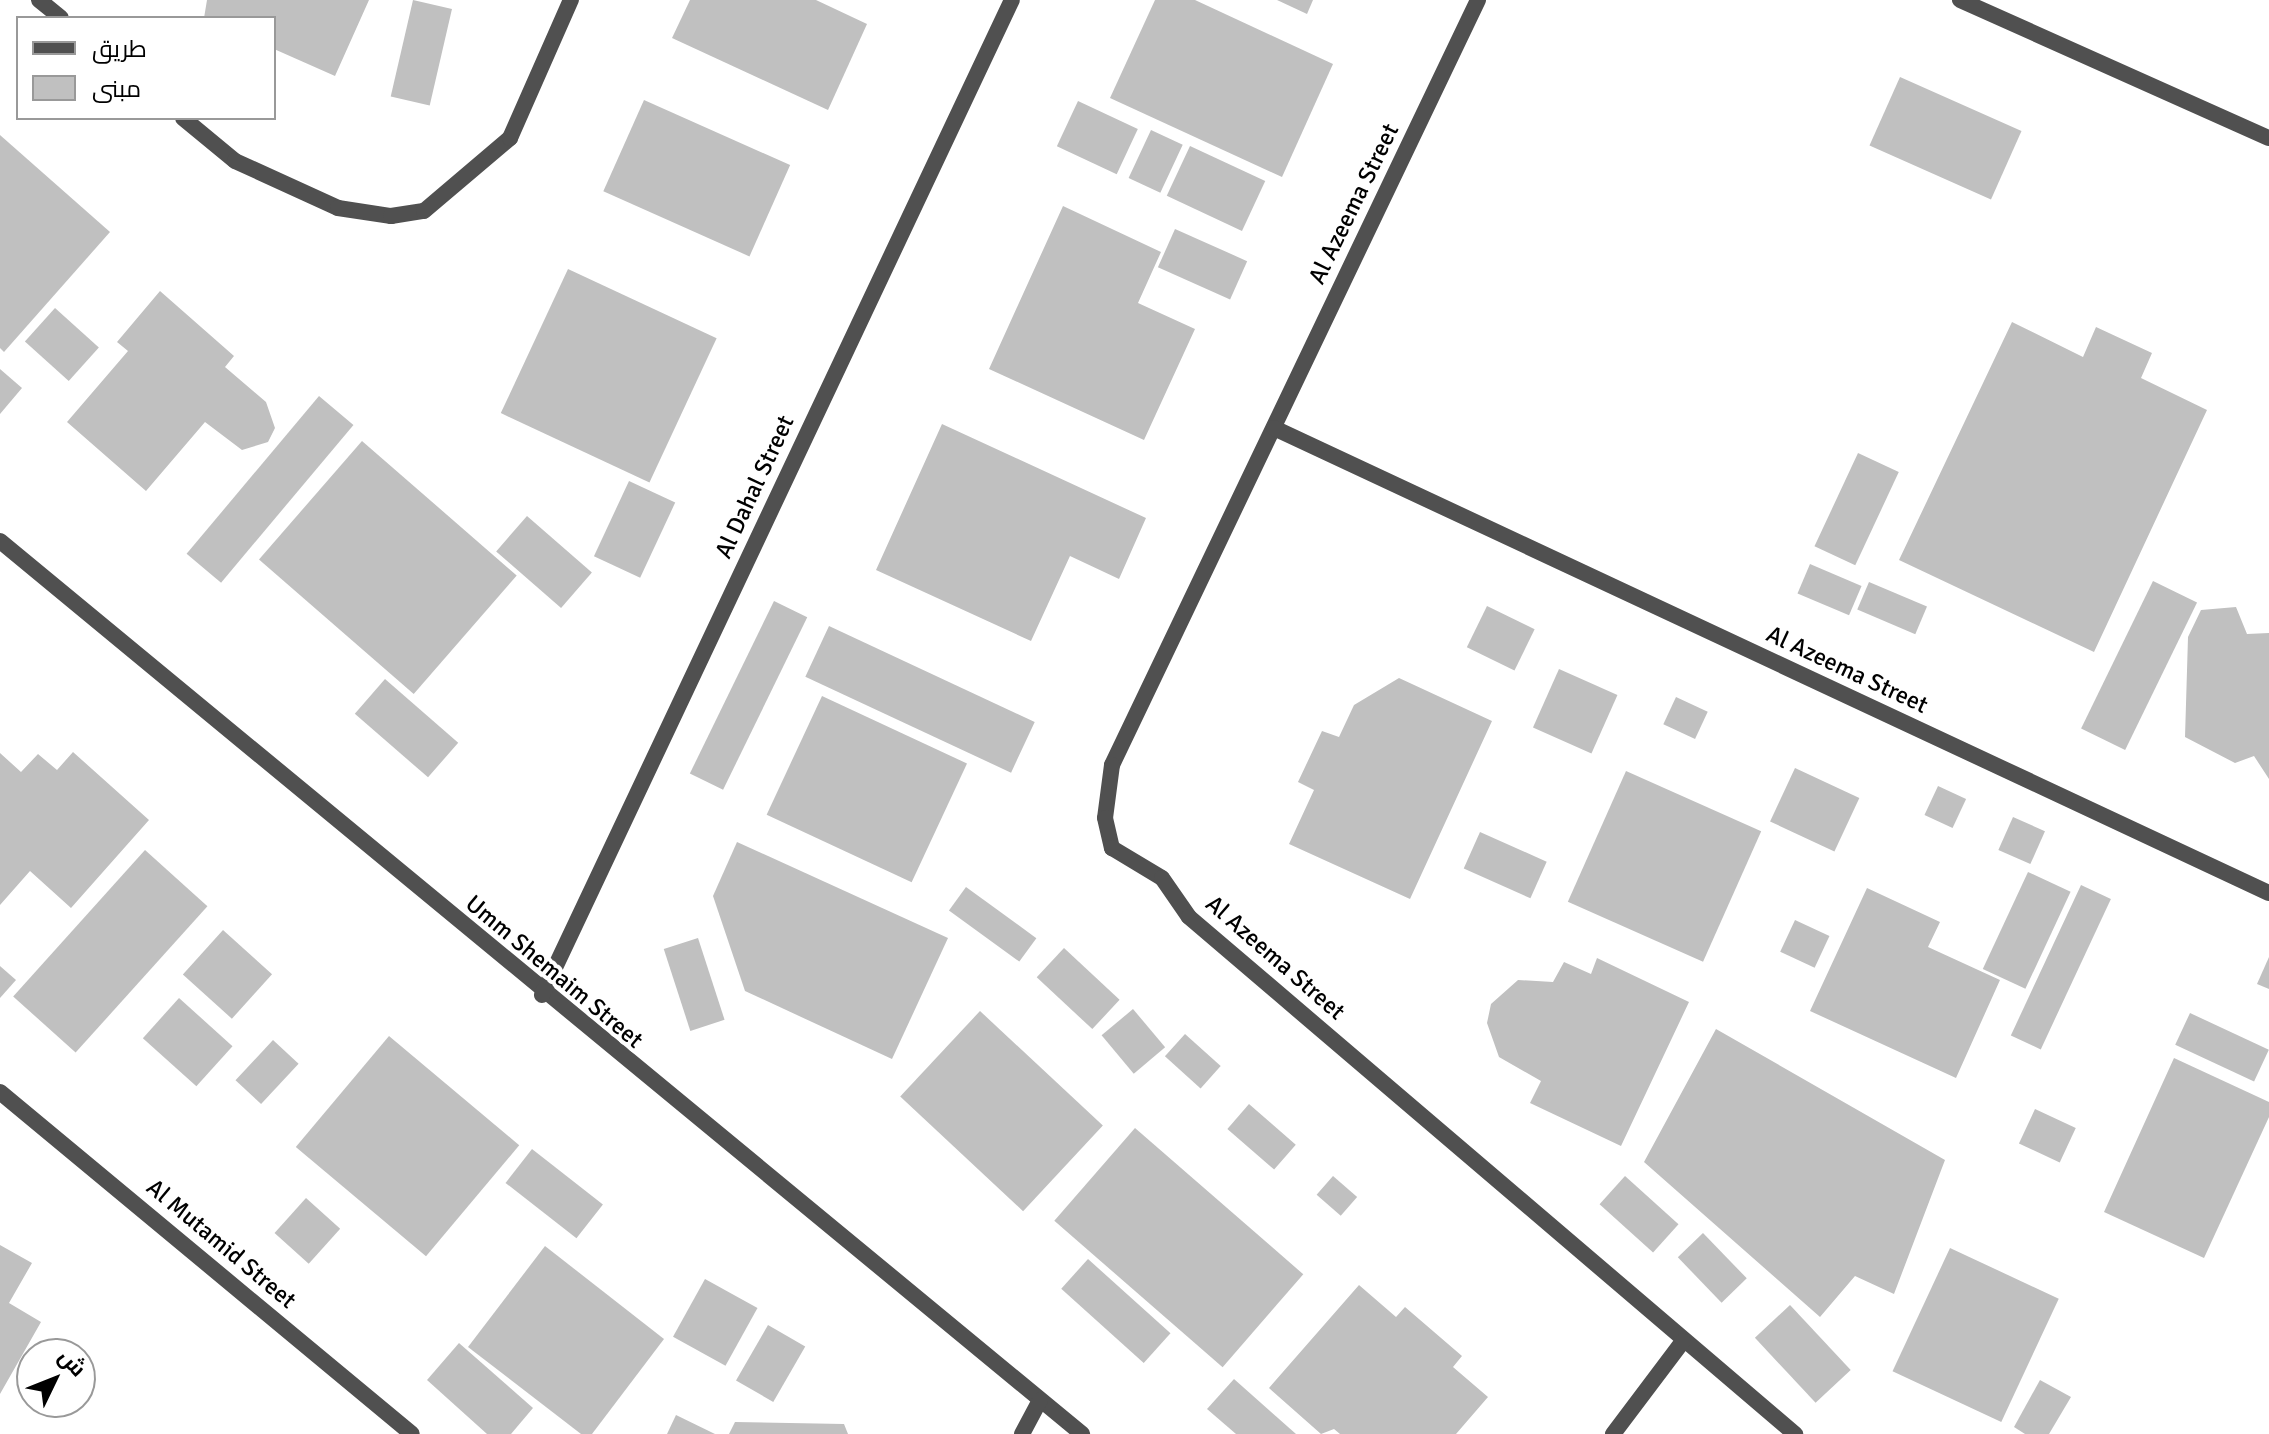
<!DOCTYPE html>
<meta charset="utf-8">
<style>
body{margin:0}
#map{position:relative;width:2269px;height:1434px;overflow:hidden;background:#fff;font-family:Signika,Cairo,sans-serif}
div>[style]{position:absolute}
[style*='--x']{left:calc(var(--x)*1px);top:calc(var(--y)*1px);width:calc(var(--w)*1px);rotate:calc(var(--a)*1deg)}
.building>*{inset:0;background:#c0c0c0;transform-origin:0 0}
.street>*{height:16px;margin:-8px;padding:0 8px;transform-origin:8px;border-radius:8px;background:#505050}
span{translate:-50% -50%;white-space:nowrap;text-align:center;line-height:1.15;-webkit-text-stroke:8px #fff;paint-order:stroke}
.street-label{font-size:24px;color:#000}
.legend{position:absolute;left:16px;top:16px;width:260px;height:104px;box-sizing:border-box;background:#fff;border:2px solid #999;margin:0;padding:10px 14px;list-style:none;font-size:24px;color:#000}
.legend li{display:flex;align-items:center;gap:16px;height:40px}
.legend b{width:40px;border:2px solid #999}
.north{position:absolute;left:16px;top:1338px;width:80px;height:80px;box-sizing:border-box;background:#fff;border:2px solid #999;border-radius:50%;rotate:47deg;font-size:22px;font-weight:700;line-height:32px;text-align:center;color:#000}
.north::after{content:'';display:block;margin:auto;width:28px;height:36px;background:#000;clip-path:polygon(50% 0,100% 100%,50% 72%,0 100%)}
</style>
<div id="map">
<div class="building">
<div style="clip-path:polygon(207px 0,369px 0,335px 76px,274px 49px,274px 18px,204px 18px)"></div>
<div style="left:413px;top:0;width:40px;height:99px;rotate:13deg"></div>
<div style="clip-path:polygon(690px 0,816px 0,867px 24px,828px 110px,672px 38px)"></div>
<div style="clip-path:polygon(1155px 0,1195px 0,1333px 64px,1282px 177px,1110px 98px)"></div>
<div style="clip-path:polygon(1277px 0,1313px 0,1307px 14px)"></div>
<div style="left:1900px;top:77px;width:133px;height:75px;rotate:24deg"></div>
<div style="left:644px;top:100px;width:160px;height:100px;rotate:24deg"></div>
<div style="left:1078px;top:101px;width:66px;height:50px;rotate:25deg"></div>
<div style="left:1151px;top:130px;width:35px;height:53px;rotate:25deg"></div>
<div style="clip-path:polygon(0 135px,110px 232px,4px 352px,0 348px)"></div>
<div style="left:1190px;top:146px;width:83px;height:55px;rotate:25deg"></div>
<div style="clip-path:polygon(1063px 206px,1161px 252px,1138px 303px,1195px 329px,1144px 440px,989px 369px)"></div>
<div style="left:1175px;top:229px;width:79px;height:42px;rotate:24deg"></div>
<div style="left:568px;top:269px;width:164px;height:159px;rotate:25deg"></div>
<div style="clip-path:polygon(160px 291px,234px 356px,225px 367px,266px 402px,275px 428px,268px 442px,242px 450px,205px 422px,146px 491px,67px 422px,128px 351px,117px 342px)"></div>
<div style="left:55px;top:308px;width:59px;height:45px;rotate:42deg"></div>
<div style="clip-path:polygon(2012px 322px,2083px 357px,2096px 327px,2152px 353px,2141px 378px,2207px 410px,2094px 652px,1899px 560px)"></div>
<div style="clip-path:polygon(0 369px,22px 388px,0 414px)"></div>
<div style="left:319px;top:396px;width:45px;height:206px;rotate:40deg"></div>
<div style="clip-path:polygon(942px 424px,1146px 518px,1119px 579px,1070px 556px,1031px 641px,876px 570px)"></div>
<div style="left:362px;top:441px;width:205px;height:157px;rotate:41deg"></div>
<div style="left:1858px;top:453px;width:45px;height:103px;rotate:25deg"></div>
<div style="left:629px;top:481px;width:51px;height:83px;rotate:25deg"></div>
<div style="left:527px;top:516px;width:86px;height:47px;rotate:41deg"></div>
<div style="left:1810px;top:564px;width:56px;height:32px;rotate:23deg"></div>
<div style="left:2153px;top:581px;width:49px;height:164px;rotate:26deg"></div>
<div style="left:1869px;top:582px;width:63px;height:30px;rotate:23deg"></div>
<div style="left:774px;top:601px;width:37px;height:192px;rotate:26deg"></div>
<div style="left:1487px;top:606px;width:53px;height:46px;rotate:26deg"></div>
<div style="clip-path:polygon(2236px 607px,2247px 634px,2269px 633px,2269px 779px,2254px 756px,2235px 763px,2185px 737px,2188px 637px,2201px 610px)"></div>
<div style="left:829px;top:626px;width:227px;height:56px;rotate:25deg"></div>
<div style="left:1559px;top:669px;width:64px;height:64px;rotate:24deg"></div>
<div style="clip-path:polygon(1399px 678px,1492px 721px,1410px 899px,1289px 844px,1314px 790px,1298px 782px,1322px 731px,1339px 737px,1354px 705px)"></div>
<div style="left:385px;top:679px;width:97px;height:46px;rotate:41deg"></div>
<div style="left:822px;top:696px;width:160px;height:131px;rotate:25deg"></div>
<div style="left:1676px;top:697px;width:35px;height:30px;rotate:25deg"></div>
<div style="clip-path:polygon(73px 752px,149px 820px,71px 908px,30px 871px,0 905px,0 753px,21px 772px,38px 754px,57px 770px)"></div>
<div style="left:1795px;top:768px;width:71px;height:59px;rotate:25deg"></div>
<div style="left:1626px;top:771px;width:148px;height:143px;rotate:24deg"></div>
<div style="left:1938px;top:786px;width:31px;height:32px;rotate:25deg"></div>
<div style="left:2013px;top:817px;width:35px;height:36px;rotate:24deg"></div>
<div style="left:1480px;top:832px;width:73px;height:40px;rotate:24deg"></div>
<div style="clip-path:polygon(737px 842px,948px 938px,892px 1059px,745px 991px,713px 896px)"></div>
<div style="left:145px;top:850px;width:84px;height:197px;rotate:42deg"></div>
<div style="left:2028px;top:872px;width:47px;height:107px;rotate:25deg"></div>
<div style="left:2081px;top:885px;width:33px;height:166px;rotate:25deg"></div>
<div style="left:966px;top:887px;width:87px;height:29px;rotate:36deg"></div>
<div style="clip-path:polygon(1867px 888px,1940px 922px,1928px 947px,2000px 980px,1956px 1078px,1810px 1011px)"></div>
<div style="left:1795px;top:920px;width:38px;height:35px;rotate:25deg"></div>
<div style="left:223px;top:930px;width:66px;height:60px;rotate:42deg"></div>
<div style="left:698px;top:938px;width:86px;height:36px;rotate:72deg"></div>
<div style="left:1064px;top:948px;width:76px;height:40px;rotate:43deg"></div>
<div style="clip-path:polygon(2269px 957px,2269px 989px,2257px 984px)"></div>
<div style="clip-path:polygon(1597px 958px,1689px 1002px,1621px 1146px,1530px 1103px,1541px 1081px,1499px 1057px,1487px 1023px,1491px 1004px,1518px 980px,1553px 982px,1564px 962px,1591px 974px)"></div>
<div style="clip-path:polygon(0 966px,16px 980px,0 998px)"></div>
<div style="left:179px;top:998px;width:72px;height:54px;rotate:42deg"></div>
<div style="left:1133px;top:1009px;width:50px;height:41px;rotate:50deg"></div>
<div style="left:980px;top:1011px;width:168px;height:117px;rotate:43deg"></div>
<div style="left:2190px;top:1013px;width:87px;height:35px;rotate:25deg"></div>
<div style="clip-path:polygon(1716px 1029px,1945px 1160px,1894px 1294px,1855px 1276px,1820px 1317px,1644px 1162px)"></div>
<div style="left:1185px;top:1034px;width:48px;height:30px;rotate:42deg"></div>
<div style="left:389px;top:1036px;width:170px;height:145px;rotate:40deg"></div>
<div style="left:273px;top:1040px;width:35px;height:55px;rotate:43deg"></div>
<div style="clip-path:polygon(2174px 1058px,2269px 1102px,2269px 1117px,2204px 1258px,2104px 1212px)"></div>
<div style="left:1249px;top:1104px;width:62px;height:33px;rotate:41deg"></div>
<div style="left:2035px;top:1109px;width:45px;height:38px;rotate:25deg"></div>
<div style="left:1135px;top:1128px;width:223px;height:123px;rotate:41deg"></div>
<div style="left:532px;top:1149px;width:90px;height:43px;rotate:38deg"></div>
<div style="left:1333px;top:1176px;width:32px;height:25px;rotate:41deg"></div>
<div style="left:1625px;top:1176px;width:72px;height:38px;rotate:42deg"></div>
<div style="left:306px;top:1198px;width:46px;height:47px;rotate:42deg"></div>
<div style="left:1703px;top:1233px;width:63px;height:35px;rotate:46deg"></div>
<div style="clip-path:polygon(0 1245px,32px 1263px,9px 1303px,41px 1322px,0 1394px)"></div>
<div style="clip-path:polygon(545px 1246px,664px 1339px,592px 1434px,581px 1434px,468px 1347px)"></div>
<div style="left:1950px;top:1248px;width:120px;height:136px;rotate:25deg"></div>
<div style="left:1088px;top:1259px;width:111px;height:40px;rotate:42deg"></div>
<div style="left:705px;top:1279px;width:60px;height:66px;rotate:29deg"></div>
<div style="clip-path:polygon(1359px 1285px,1396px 1317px,1405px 1307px,1462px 1356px,1453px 1367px,1488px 1397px,1456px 1434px,1340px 1434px,1334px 1429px,1321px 1434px,1269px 1388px)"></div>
<div style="left:1790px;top:1305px;width:89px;height:48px;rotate:47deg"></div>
<div style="left:768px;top:1325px;width:43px;height:64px;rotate:30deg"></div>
<div style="clip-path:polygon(459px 1343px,533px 1408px,511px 1434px,487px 1434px,427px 1380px)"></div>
<div style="clip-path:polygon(1234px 1379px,1296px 1434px,1236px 1434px,1207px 1409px)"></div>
<div style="clip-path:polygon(2040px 1380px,2071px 1397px,2049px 1434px,2025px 1434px,2014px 1427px)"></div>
<div style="clip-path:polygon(676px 1415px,715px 1434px,667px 1434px)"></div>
<div style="clip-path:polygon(735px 1422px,844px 1424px,848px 1434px,729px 1434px)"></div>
</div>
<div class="street">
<div style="--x:39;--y:0;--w:28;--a:39"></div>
<div style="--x:1478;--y:0;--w:848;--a:115.57"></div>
<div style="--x:1112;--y:765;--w:53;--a:97.5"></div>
<div style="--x:1105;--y:818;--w:31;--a:77"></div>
<div style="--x:1112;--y:848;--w:58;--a:31"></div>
<div style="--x:1162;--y:878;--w:47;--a:55.3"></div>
<div style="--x:1189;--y:917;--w:797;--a:40.47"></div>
<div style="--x:1960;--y:0;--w:338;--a:24.1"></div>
<div style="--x:183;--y:118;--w:67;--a:39.6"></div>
<div style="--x:235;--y:161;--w:113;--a:24.5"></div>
<div style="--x:338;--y:208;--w:54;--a:8.6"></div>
<div style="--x:391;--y:216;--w:33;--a:-9"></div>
<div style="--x:424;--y:211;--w:113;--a:-40.3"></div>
<div style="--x:510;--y:138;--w:151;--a:-66.2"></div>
<div style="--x:1274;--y:428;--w:1098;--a:25.05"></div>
<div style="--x:0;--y:541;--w:1403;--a:39.53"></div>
<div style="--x:542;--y:995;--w:1100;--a:-64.72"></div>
<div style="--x:0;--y:1092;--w:535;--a:39.7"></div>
<div style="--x:1022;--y:1434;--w:38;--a:-62"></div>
<div style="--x:1613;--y:1434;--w:116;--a:-53"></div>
</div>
<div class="street-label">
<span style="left:1354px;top:204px;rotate:-64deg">Al Azeema Street</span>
<span style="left:755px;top:487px;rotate:-65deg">Al Dahal Street</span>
<span style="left:1847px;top:670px;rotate:25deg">Al Azeema Street</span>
<span style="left:1275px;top:958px;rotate:41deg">Al Azeema Street</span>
<span style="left:554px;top:972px;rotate:40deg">Umm Shemaim Street</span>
<span style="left:221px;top:1244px;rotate:40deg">Al Mutamid Street</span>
</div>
<ul class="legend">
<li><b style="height:10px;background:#505050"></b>طريق</li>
<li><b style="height:22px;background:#c0c0c0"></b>مبنى</li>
</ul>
<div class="north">ش</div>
</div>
